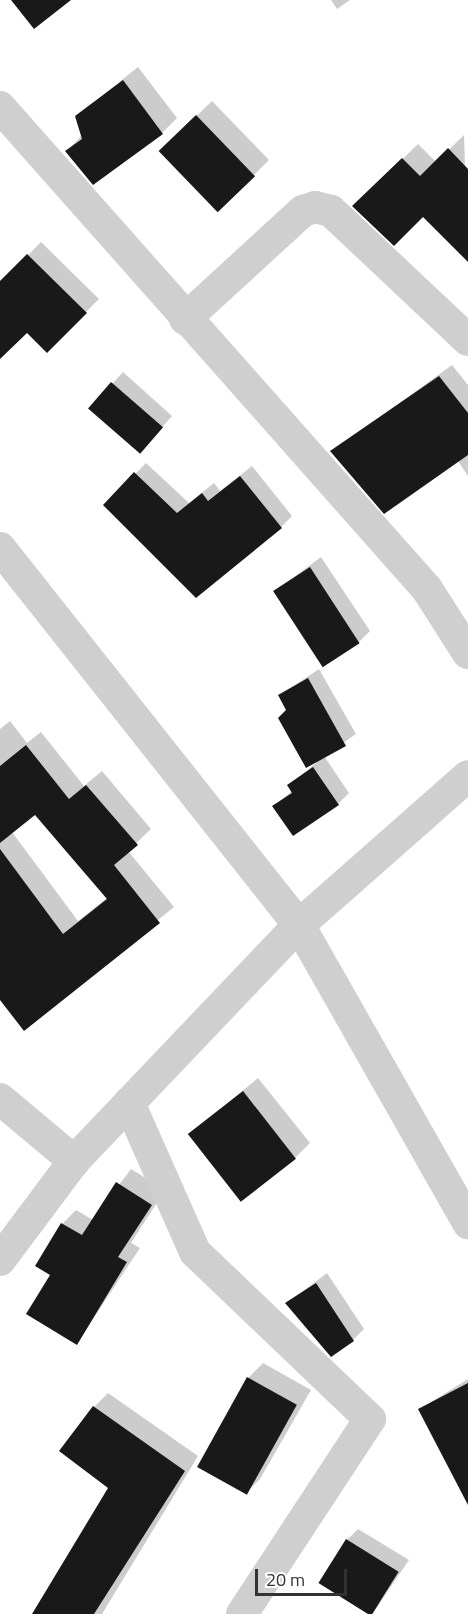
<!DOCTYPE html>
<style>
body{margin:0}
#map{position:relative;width:468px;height:1614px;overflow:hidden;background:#fff;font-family:"Titillium Web",sans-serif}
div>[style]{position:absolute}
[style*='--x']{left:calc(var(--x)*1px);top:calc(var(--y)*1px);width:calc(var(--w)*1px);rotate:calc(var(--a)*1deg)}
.shadow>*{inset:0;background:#0003}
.building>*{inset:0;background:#191919;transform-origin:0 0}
.street>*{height:32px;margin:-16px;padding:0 16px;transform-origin:16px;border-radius:16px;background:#cfcfcf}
span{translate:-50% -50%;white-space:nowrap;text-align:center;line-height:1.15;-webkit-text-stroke:6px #fff;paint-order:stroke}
.scale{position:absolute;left:255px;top:1569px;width:92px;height:27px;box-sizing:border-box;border:3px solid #323232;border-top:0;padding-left:8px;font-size:18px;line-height:21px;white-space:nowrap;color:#323232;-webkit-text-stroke:4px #fff;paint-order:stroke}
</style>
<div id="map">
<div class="shadow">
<div style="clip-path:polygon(331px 0,350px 0,337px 9px)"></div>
<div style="clip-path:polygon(138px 67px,177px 118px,162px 133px,67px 151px,82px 135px,76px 117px)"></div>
<div style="clip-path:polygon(212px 101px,269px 160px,254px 175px,160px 151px)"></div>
<div style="clip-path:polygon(464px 135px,468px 259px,423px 215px,354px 206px,418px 144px,436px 162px)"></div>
<div style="clip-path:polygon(41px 242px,99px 299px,47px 351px,27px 331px,0 357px,0 284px)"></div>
<div style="clip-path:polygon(452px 365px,468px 385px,468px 476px,458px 461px,332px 452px)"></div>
<div style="clip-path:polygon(123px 372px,172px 416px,150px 441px,90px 408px)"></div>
<div style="clip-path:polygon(146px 463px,189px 503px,214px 483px,220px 491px,252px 466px,292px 516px,281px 527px,105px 505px)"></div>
<div style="clip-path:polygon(321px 557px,370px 631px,359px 642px,275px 591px)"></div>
<div style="clip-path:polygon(319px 669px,356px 734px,324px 756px,349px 793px,338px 804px,274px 806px,293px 790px,289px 785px,316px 763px,280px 695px)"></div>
<div style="clip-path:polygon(evenodd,10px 721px,27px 743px,41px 732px,84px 786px,102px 771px,151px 829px,128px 851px,174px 907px,24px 1029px,0 997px,0 729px,10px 721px,36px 813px,108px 897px,78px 921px,12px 832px,36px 813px)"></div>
<div style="clip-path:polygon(258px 1078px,310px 1143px,295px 1158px,190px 1134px)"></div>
<div style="clip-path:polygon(131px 1169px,165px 1190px,131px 1243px,140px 1248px,77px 1343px,52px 1274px,62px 1224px,76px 1210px,93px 1220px)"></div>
<div style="clip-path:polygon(327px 1273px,364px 1329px,353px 1340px,287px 1303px)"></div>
<div style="clip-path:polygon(263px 1363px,311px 1390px,260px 1479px,245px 1494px,248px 1378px)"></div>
<div style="clip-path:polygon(468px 1379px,468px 1474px,420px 1409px)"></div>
<div style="clip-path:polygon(108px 1393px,198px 1456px,102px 1614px,35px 1614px,110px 1487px,94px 1407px)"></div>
<div style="clip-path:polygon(358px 1529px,409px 1560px,373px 1613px,347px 1540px)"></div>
</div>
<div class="building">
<div style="clip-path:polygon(11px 0,71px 0,34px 29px)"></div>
<div style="clip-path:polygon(123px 80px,163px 134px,93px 185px,65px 151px,82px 139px,75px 116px)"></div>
<div style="left:196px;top:115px;width:85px;height:52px;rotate:46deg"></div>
<div style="clip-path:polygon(448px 148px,468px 169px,468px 262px,423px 217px,394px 246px,352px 206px,402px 158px,420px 176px)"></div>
<div style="clip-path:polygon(27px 254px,87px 313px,47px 353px,27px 333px,0 359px,0 281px)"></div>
<div style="clip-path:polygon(439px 376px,468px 413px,468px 455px,384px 514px,330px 451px)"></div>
<div style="left:111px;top:382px;width:69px;height:35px;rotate:41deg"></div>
<div style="clip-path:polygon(134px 472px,177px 513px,202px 493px,208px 501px,240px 476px,282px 528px,196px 598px,103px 505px)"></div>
<div style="left:310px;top:567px;width:91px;height:44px;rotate:57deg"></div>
<div style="clip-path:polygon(308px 678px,346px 746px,306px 768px,278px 718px,286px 710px,278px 695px)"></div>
<div style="clip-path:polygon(26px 745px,69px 799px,86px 785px,138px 845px,114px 865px,160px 923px,24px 1031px,0 1000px,0 849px,63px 934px,107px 899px,35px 815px,0 843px,0 766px)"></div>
<div style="clip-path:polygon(313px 767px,339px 805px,293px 836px,272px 806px,292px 793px,287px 785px)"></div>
<div style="left:243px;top:1091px;width:86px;height:70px;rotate:52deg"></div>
<div style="clip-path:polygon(116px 1182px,152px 1205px,118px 1257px,127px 1262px,77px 1345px,26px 1314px,50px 1275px,35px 1266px,61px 1223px,82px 1235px)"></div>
<div style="clip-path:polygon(316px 1283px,354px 1341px,331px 1357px,285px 1303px)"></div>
<div style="left:247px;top:1377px;width:57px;height:103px;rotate:29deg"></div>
<div style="clip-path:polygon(468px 1383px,468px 1505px,418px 1409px)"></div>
<div style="clip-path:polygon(93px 1406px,185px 1471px,94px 1614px,32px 1614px,108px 1488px,59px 1451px)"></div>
<div style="left:346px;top:1539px;width:62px;height:52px;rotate:32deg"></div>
</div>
<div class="street">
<div style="--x:0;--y:107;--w:644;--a:48.46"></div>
<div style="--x:427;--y:589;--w:76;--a:57.4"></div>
<div style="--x:185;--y:319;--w:160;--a:-42.5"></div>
<div style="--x:303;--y:211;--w:13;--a:-18"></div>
<div style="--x:315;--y:207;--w:16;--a:14"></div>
<div style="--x:331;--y:211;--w:188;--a:43.3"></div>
<div style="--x:0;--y:548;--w:481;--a:51.6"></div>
<div style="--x:299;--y:925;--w:343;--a:60.4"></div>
<div style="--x:0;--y:1099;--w:97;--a:40"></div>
<div style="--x:129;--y:1103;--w:163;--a:66.1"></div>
<div style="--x:195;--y:1252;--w:242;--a:43.7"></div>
<div style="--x:370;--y:1419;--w:233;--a:123.3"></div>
<div style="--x:0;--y:1260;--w:124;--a:-53.2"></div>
<div style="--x:74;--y:1161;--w:326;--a:-46.4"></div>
<div style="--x:299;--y:925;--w:225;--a:-41.4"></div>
</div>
<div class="scale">20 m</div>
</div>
